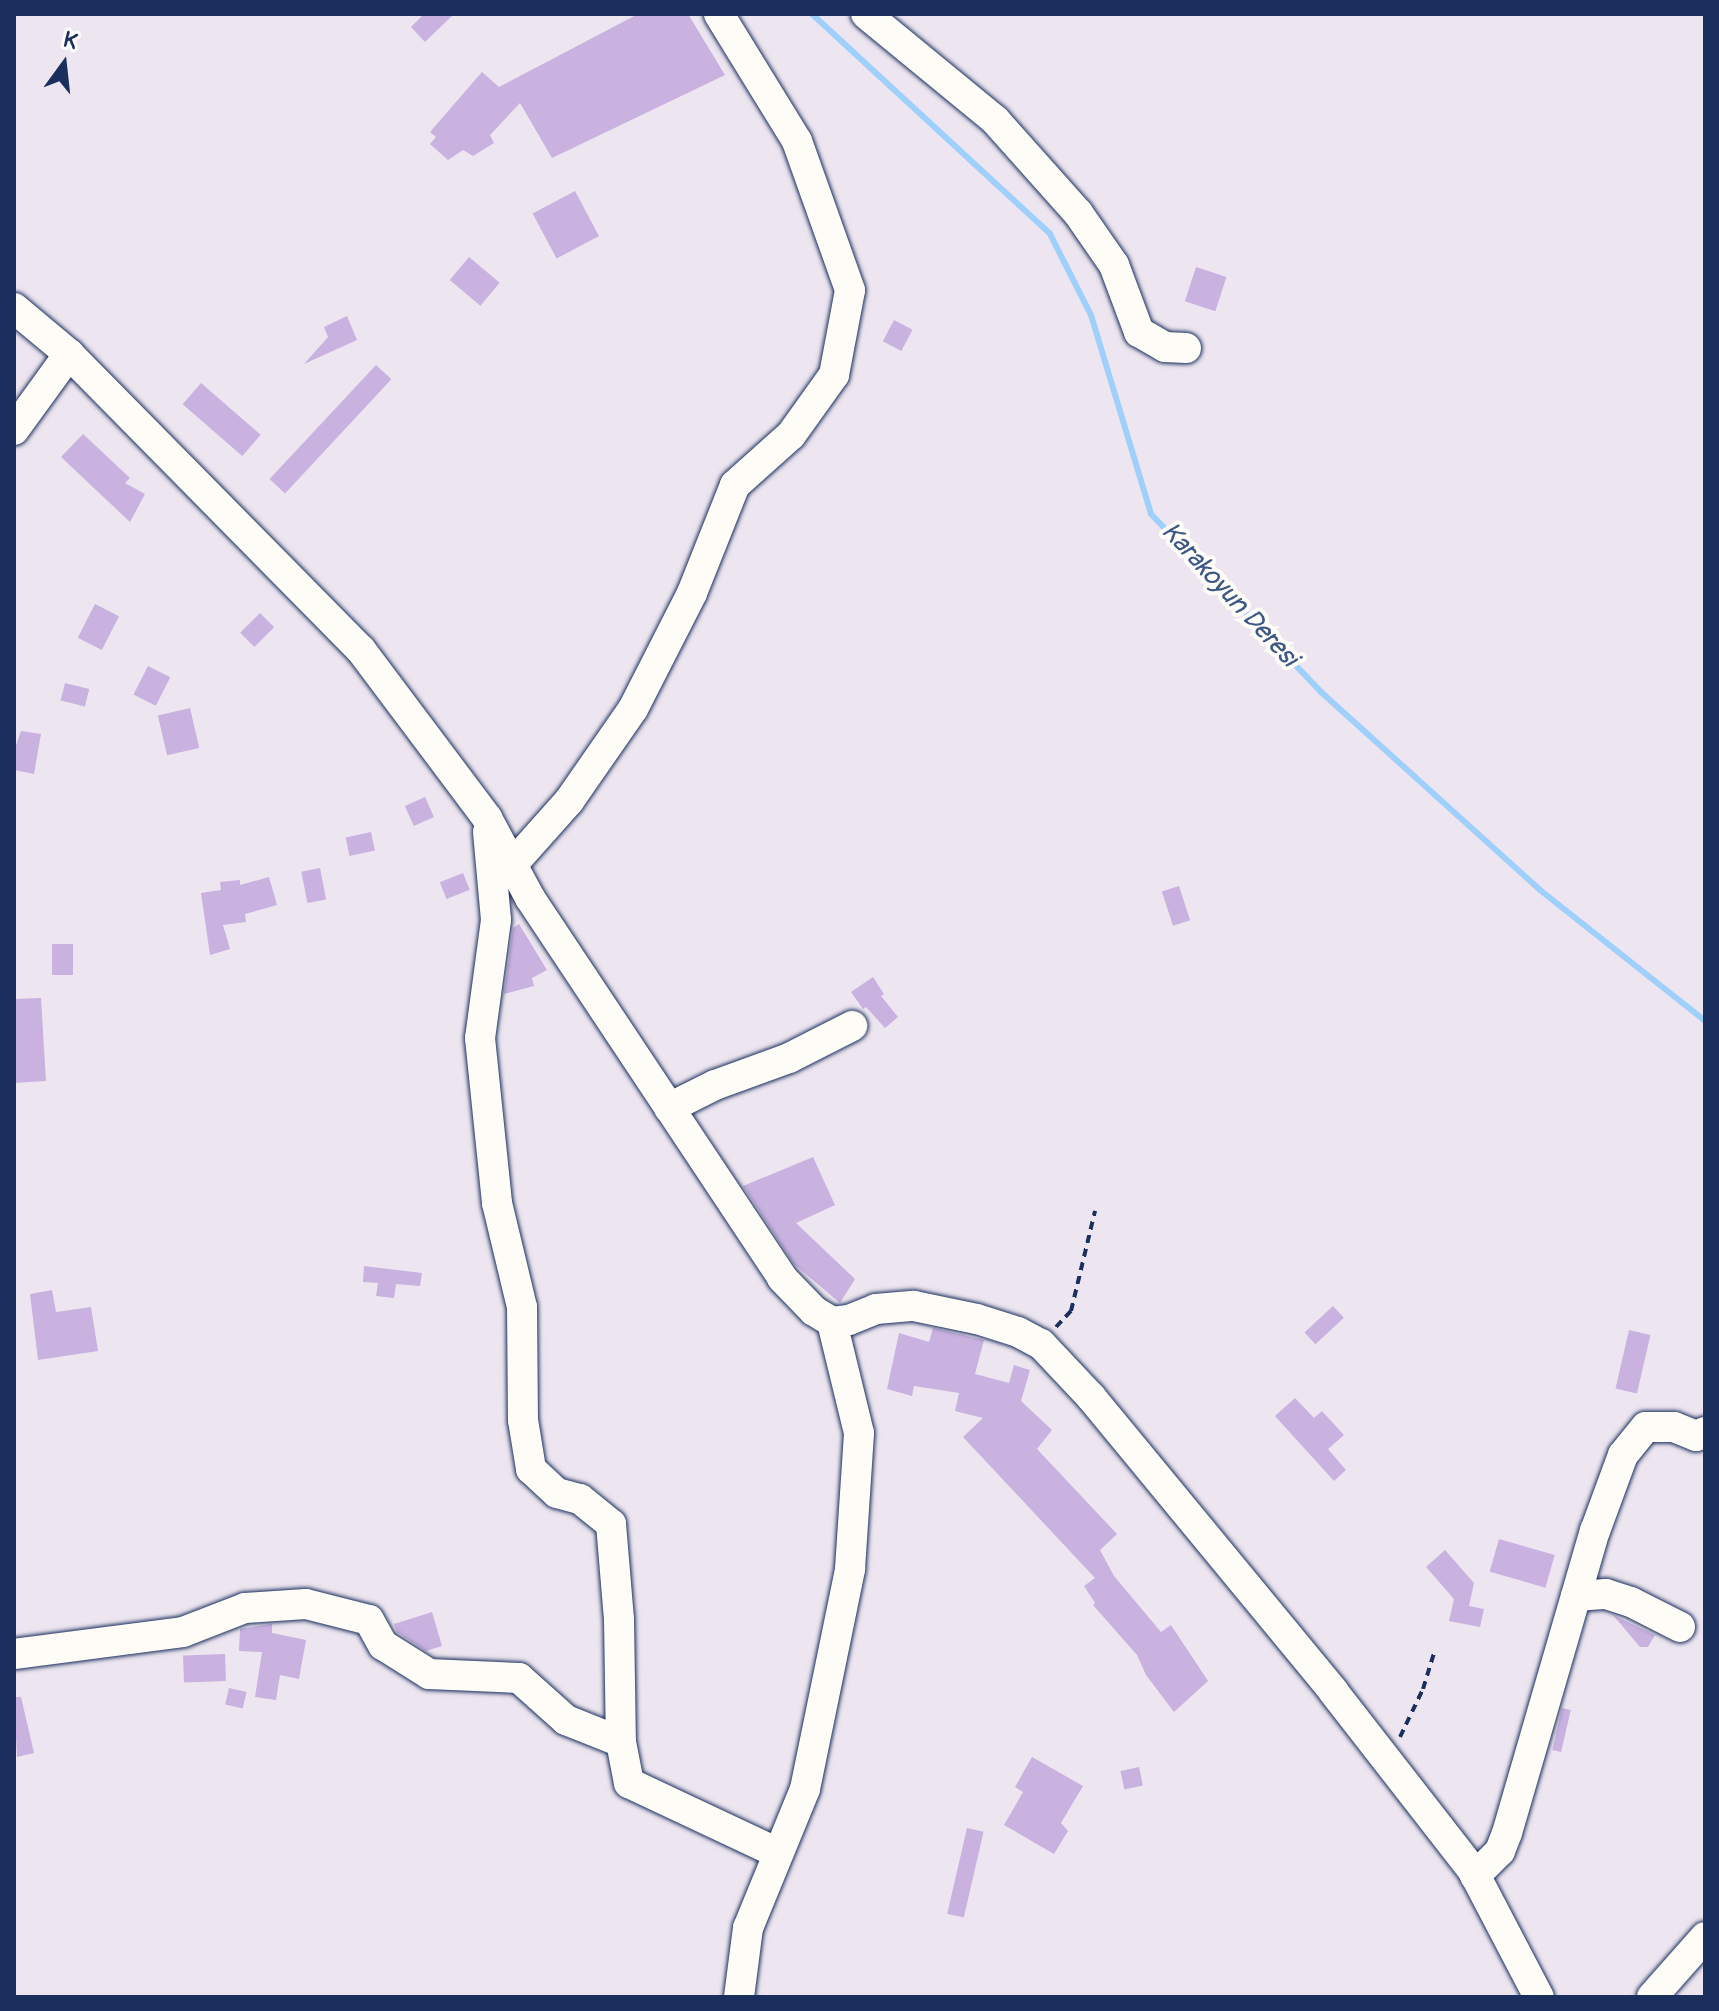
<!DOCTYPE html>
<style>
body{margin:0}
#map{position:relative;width:1719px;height:2011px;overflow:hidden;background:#ede6f0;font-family:Pangolin,sans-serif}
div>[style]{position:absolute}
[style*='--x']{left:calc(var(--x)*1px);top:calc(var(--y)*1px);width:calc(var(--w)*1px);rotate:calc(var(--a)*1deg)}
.stream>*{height:6px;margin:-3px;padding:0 3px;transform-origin:3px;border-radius:3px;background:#9fd0fb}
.building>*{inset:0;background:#c9b1e0;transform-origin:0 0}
.path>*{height:4px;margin-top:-2px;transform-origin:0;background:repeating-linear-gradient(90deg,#1b2f5e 0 8px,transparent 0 14px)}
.roads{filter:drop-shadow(0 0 2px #1b2f5e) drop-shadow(0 0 2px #1b2f5e)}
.minor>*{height:30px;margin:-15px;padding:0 15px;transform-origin:15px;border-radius:15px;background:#fdfcf7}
span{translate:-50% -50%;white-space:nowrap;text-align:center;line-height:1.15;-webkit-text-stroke:8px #fdfcf7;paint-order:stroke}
.water-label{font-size:26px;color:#3c5785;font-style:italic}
.frame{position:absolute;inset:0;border:16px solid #1b2f5e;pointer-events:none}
.north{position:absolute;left:24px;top:24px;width:80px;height:80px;-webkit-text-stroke:6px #fdfcf7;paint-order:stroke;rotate:15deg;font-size:22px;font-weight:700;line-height:32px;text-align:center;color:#1b2f5e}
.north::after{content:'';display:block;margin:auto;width:28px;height:36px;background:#1b2f5e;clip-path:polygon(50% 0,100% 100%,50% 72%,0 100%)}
</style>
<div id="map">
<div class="stream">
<div style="--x:812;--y:14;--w:324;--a:42.7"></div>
<div style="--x:1050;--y:234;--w:91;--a:63.2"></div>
<div style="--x:1091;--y:315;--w:208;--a:73.2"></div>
<div style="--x:1151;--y:514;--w:246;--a:46.3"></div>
<div style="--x:1321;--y:692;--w:295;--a:42.1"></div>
<div style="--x:1540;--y:890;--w:211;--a:38.4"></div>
</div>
<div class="building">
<div style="clip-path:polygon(424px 14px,454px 14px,425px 42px,411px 27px)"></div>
<div style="clip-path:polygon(638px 14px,688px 14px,725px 75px,552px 158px,520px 103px,490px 135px,494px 143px,473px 156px,463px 150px,448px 160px,430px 144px,436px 137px,430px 132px,482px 72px,499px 87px)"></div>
<div style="left:575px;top:191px;width:51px;height:48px;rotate:62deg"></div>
<div style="left:469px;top:257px;width:40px;height:30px;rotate:40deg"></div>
<div style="left:1196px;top:267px;width:32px;height:36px;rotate:18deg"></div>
<div style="clip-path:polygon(347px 316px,357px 340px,304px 364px,328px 337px,324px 327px)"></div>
<div style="left:894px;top:320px;width:21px;height:24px;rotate:28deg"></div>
<div style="left:376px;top:365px;width:21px;height:156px;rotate:43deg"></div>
<div style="left:201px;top:383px;width:79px;height:28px;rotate:41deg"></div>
<div style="clip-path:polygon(83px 434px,130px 478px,125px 483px,145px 494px,130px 522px,61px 457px)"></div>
<div style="left:95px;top:604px;width:27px;height:38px;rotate:27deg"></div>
<div style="left:260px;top:613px;width:20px;height:28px;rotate:45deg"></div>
<div style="left:148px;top:666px;width:25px;height:32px;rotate:27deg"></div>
<div style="left:65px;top:683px;width:25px;height:18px;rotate:14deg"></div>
<div style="left:190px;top:708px;width:41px;height:33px;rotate:77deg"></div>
<div style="clip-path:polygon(21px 731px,41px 734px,34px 774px,14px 770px,14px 751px)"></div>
<div style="left:425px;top:797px;width:22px;height:22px;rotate:66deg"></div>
<div style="left:371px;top:832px;width:19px;height:26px;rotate:78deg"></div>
<div style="left:320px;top:868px;width:32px;height:19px;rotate:79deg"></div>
<div style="left:463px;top:873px;width:18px;height:25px;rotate:68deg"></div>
<div style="clip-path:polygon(269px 877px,277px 905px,245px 914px,246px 922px,223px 925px,230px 949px,210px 955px,201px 893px,221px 890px,220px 882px,240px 880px,240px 885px)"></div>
<div style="left:1179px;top:886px;width:36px;height:18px;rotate:72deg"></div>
<div style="clip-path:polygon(519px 924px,547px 970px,532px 978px,534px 986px,504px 994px,513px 928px)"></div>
<div style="left:52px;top:944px;width:21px;height:31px"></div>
<div style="clip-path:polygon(873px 977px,884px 994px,881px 996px,898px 1017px,885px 1028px,866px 1007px,863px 1009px,851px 992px)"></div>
<div style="clip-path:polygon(41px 998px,46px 1081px,14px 1083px,14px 999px)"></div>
<div style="clip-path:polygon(813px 1157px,835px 1205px,796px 1223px,855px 1279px,840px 1303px,794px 1264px,743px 1186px)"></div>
<div style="clip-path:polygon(364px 1266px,422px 1273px,420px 1286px,396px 1284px,394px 1298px,376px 1296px,378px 1283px,363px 1282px)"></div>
<div style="clip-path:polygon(52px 1290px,56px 1312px,91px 1307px,98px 1351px,38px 1360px,30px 1294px)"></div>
<div style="left:1333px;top:1306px;width:16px;height:39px;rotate:47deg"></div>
<div style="clip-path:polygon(933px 1328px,984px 1340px,975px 1374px,1009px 1383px,1014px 1365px,1030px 1370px,1021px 1401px,1052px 1430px,1037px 1449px,1117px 1534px,1100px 1550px,1114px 1576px,1161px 1632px,1171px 1625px,1208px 1681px,1174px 1712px,1146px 1675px,1137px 1655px,1093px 1605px,1095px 1603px,1084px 1586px,1095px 1578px,963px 1437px,983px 1418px,955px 1411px,959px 1393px,914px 1386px,912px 1396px,887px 1389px,899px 1333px,929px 1342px)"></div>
<div style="left:1629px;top:1330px;width:22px;height:60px;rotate:13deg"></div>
<div style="clip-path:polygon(1295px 1398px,1314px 1418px,1322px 1411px,1344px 1435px,1328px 1449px,1346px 1470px,1334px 1481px,1275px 1416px)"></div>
<div style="left:1499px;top:1539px;width:58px;height:34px;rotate:16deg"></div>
<div style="clip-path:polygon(1445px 1550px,1474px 1583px,1469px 1606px,1484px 1609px,1480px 1627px,1449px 1621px,1454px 1599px,1426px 1567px)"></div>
<div style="clip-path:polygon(432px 1612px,442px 1646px,426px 1651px,397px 1632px,394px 1624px)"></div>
<div style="clip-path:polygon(1613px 1615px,1655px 1635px,1648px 1647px,1640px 1647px)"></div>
<div style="clip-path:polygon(272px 1624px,272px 1633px,306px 1640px,299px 1679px,280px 1675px,276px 1700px,255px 1697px,262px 1652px,239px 1651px,240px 1629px)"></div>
<div style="left:225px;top:1654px;width:27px;height:42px;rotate:88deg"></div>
<div style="left:229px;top:1688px;width:18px;height:17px;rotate:13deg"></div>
<div style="clip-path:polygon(14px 1697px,21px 1697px,34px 1753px,17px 1757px)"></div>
<div style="left:1562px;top:1708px;width:9px;height:43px;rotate:13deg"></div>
<div style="clip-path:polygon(1032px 1757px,1083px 1786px,1061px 1823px,1068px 1831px,1054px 1854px,1004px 1825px,1023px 1792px,1015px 1787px)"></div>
<div style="left:1139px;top:1767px;width:19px;height:19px;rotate:78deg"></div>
<div style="left:967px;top:1828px;width:17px;height:88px;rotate:13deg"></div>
</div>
<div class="path">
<div style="--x:1056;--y:1327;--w:22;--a:-47"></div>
<div style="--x:1071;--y:1311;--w:103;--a:-76.5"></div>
<div style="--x:1400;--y:1737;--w:53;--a:-64.4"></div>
<div style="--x:1423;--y:1689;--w:38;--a:-73"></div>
</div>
<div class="roads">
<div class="minor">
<div style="--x:866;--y:14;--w:167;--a:39.4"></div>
<div style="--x:995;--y:120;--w:125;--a:48.3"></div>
<div style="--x:1078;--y:213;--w:63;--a:55.3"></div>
<div style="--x:1114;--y:265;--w:72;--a:69.5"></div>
<div style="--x:1139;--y:332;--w:30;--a:30"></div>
<div style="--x:1165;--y:347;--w:21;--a:3"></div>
<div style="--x:14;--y:308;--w:72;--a:39.9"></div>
<div style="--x:69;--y:354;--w:416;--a:45.4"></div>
<div style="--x:361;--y:650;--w:210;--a:53.1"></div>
<div style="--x:487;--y:818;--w:91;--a:61.7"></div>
<div style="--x:530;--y:898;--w:456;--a:56.4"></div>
<div style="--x:782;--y:1278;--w:46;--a:45.9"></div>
<div style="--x:814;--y:1311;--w:21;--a:31"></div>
<div style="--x:832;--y:1322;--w:17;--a:-7"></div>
<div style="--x:849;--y:1320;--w:29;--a:-22"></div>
<div style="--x:876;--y:1309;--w:38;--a:-5"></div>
<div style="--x:914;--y:1306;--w:64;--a:11.7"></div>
<div style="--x:977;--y:1319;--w:43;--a:17.6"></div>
<div style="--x:1018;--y:1332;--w:26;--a:28"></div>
<div style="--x:1041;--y:1344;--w:73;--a:46.7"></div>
<div style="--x:1091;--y:1397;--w:381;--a:50.5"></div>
<div style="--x:1333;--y:1691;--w:228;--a:52.1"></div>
<div style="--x:1473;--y:1871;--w:142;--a:62.4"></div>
<div style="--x:14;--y:430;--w:94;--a:-54.1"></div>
<div style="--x:488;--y:832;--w:88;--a:84.8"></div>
<div style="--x:496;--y:920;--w:119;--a:97.7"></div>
<div style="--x:480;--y:1038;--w:166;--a:84.1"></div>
<div style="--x:497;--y:1203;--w:107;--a:76.5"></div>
<div style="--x:522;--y:1307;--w:113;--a:89.5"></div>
<div style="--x:523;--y:1420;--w:50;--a:80.7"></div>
<div style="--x:531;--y:1469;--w:35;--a:43"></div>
<div style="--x:557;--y:1493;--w:24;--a:15"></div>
<div style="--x:580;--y:1499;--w:40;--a:39"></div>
<div style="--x:611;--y:1524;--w:95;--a:85.2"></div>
<div style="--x:619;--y:1619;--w:123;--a:89.1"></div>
<div style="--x:512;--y:865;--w:86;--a:-48.3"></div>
<div style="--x:569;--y:801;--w:112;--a:-55.2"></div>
<div style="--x:633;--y:709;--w:130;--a:-63"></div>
<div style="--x:692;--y:593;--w:116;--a:-68.3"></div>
<div style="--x:735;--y:485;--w:75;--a:-41.8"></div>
<div style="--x:791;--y:435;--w:74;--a:-54.4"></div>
<div style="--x:834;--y:375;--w:86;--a:-79.3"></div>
<div style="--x:850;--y:290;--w:158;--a:-109.6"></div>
<div style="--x:797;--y:141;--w:149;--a:-121.6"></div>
<div style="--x:669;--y:1108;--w:51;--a:-26.6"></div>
<div style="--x:715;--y:1085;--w:79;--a:-20"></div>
<div style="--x:789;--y:1058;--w:71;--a:-26.9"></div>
<div style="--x:1576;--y:1596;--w:30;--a:-4"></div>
<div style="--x:1606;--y:1594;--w:26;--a:18"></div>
<div style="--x:1631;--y:1602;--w:55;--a:27"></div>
<div style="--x:14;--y:1654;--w:170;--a:-7.4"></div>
<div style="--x:183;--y:1632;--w:66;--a:-21.2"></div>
<div style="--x:245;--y:1608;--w:61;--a:-3.8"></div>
<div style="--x:306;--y:1604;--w:65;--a:14.3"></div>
<div style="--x:369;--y:1620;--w:29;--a:61"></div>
<div style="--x:383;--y:1645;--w:54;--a:32.2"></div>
<div style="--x:429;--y:1674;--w:90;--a:2.5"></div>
<div style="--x:519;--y:1678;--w:63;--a:41.8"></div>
<div style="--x:566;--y:1720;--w:59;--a:21.8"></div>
<div style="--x:621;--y:1742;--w:42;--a:79"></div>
<div style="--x:629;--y:1783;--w:165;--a:25.2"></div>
<div style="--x:1475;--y:1876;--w:35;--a:-45"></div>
<div style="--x:1500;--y:1851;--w:19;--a:-69"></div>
<div style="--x:1507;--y:1833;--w:315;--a:-73.8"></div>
<div style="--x:1595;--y:1531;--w:81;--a:-69.8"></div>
<div style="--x:1623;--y:1455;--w:36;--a:-51"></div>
<div style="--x:1646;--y:1427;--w:28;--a:0"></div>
<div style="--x:1674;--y:1427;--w:24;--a:22"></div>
<div style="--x:1696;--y:1436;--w:10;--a:-24"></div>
<div style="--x:739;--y:1997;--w:70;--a:-82.6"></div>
<div style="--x:748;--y:1928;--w:150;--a:-67.7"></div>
<div style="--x:805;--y:1789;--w:225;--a:-78.4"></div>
<div style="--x:850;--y:1569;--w:136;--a:-86.2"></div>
<div style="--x:859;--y:1433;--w:114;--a:-103.7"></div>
<div style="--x:1652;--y:1997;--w:80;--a:-48.5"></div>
</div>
</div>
<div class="water-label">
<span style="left:1229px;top:595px;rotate:47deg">Karakoyun Deresi</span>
</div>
<div class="frame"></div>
<div class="north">K</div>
</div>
